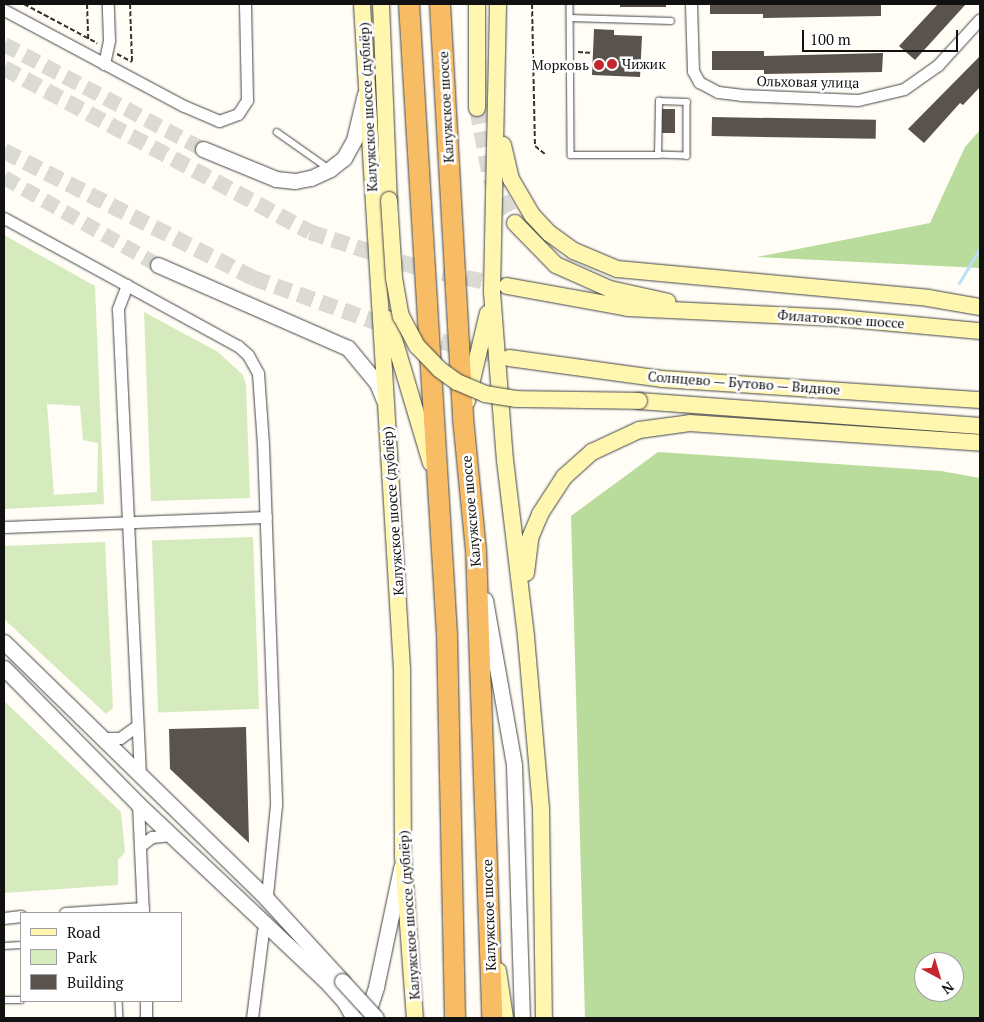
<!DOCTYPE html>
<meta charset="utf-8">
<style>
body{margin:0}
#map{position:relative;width:984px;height:1022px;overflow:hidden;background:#fffdf5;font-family:"PT Serif",serif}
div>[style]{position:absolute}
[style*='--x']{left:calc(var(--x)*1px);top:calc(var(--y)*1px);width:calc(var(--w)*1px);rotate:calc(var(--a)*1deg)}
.green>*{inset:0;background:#d5ebbd;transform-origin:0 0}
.forest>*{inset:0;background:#b9dc9c}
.stream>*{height:3px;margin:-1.5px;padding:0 1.5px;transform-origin:1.5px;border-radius:1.5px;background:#b9e0f7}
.building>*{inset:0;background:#5a524d;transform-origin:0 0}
.tertiary-tunnel>*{height:15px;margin-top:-7.5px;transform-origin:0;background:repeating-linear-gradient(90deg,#dbdad3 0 15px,transparent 0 23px)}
.secondary-tunnel>*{height:16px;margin-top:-8px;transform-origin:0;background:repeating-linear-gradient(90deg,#dbdad3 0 16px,transparent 0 24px)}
.path>*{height:2px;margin-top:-1px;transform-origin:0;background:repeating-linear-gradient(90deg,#333 0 5px,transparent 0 7.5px)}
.roads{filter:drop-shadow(0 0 1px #444) drop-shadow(0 0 1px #444)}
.service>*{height:5.5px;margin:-2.75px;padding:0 2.75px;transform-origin:2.75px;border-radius:2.75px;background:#fff}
.minor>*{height:11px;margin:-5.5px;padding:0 5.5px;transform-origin:5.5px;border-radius:5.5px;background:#fff}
.tertiary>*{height:15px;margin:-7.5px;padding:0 7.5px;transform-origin:7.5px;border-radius:7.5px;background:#fff}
.secondary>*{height:16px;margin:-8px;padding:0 8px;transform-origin:8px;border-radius:8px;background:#fff6b0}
.trunk>*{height:20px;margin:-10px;padding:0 10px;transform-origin:10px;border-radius:10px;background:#f7bc64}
.bridges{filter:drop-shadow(0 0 1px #444) drop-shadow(0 0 1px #444)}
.tertiary-bridge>*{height:15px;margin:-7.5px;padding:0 7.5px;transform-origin:7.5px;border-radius:7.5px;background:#fff}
.secondary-bridge>*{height:16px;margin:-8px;padding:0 8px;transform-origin:8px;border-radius:8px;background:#fff6b0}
.dots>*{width:14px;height:14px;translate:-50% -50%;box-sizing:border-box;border:2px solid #fff;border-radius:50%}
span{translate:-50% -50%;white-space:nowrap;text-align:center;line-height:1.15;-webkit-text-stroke:5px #fff;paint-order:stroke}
.poi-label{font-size:14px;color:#111}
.left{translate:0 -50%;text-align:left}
.right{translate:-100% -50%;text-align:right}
.street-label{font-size:14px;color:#111}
.frame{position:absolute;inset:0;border:5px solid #111;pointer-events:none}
.legend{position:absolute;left:20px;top:912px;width:162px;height:90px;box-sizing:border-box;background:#fff;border:1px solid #a0a0a0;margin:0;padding:6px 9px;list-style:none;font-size:15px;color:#111}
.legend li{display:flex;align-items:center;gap:10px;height:25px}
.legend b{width:25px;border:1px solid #a0a0a0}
.north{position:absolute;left:914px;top:952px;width:50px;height:50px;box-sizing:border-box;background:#fff;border:1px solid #a0a0a0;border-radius:50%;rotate:141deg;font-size:14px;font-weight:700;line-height:20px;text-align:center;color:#111}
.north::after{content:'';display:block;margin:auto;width:18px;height:22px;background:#c4262e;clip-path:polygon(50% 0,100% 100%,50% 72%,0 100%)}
.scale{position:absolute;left:802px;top:30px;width:156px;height:22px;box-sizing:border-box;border:2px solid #111;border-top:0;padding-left:6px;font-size:15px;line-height:18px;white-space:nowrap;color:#111;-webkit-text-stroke:4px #fff;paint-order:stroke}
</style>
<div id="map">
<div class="green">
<div style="clip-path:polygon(evenodd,4px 235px,95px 286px,104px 504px,4px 509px,4px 235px,47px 404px,80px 406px,83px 440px,98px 443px,97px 492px,54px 495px,47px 404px)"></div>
<div style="clip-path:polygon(144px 312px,218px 352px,243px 375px,246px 385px,250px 498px,151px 501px)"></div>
<div style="left:253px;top:537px;width:172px;height:101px;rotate:88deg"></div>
<div style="clip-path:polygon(105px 542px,113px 708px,106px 714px,4px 619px,4px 546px)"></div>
<div style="clip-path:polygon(4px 701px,121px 812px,125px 852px,118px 860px,118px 885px,4px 893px)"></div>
</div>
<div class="forest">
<div style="clip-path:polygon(980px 130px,980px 268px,757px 257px,930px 223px,965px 147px)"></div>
<div style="clip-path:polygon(evenodd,658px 452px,941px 471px,980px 478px,980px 1018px,585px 1018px,571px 516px,658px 452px,924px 962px,954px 962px,954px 992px,924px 992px,924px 962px)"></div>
</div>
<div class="stream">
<div style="--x:959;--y:283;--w:41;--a:-59"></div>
</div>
<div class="building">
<div style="left:620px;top:4px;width:46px;height:3px"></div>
<div style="clip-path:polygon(710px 4px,881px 4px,881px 16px,763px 18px,763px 14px,710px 14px)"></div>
<div style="clip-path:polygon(938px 4px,966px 4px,915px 60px,899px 46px)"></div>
<div style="clip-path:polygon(594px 29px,614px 30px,614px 35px,642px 36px,640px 77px,592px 75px)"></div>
<div style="clip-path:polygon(712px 51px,764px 51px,764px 56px,883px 53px,882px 72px,764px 74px,764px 70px,712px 70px)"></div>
<div style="clip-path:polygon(980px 56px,980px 87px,963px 105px,960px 103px,924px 143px,908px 129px)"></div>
<div style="left:662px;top:109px;width:13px;height:24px"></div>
<div style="left:712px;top:117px;width:164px;height:19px;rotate:1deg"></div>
<div style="clip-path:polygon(246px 727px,249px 843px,170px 769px,169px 729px)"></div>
</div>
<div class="tertiary-tunnel">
<div style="--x:4;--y:44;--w:225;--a:27.8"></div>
<div style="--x:4;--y:177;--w:177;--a:29.7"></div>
</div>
<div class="secondary-tunnel">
<div style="--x:4;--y:68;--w:347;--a:28.2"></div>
<div style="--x:310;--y:232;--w:115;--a:18.3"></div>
<div style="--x:419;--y:268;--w:88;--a:11.8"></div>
<div style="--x:477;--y:108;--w:70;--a:79.3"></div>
<div style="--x:490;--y:177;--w:52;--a:61.5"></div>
<div style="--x:4;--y:151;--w:280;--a:27"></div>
<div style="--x:253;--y:278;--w:151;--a:19.8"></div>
<div style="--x:418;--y:336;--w:94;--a:13.6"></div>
</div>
<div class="path">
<div style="--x:24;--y:4;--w:83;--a:28.1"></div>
<div style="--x:87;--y:4;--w:35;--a:88"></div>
<div style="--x:130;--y:4;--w:57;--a:88"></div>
<div style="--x:532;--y:4;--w:142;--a:88.8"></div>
<div style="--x:535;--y:146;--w:14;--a:39"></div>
<div style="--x:578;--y:52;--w:15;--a:4"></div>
<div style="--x:117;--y:54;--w:17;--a:28"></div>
</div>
<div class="roads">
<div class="service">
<div style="--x:570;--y:4;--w:151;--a:89.6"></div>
<div style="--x:571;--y:155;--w:87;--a:0"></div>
<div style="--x:658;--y:155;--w:54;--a:-88.9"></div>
<div style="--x:659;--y:101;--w:28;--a:2"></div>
<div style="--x:687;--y:102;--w:54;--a:90"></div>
<div style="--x:687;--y:156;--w:29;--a:-178"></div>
<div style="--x:570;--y:18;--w:101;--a:1.7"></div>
<div style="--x:277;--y:132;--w:62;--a:35.2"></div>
<div style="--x:4;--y:946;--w:17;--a:-3"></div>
<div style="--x:4;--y:1000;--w:17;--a:0"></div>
<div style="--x:119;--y:1001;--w:17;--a:87"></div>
</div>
<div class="minor">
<div style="--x:691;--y:4;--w:67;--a:88.3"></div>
<div style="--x:693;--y:71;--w:13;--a:61"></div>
<div style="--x:699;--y:82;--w:21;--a:28"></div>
<div style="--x:718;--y:92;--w:23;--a:7"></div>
<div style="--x:741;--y:95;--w:117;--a:2.4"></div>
<div style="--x:858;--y:100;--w:47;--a:-13.4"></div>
<div style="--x:904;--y:89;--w:42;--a:-35.2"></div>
<div style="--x:938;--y:65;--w:62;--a:-47.6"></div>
<div style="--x:4;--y:10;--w:204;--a:28.1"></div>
<div style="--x:184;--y:106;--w:38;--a:23"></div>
<div style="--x:219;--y:121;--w:20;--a:-20"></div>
<div style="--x:238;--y:114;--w:17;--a:-57"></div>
<div style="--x:247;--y:100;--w:96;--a:-91.2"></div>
<div style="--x:104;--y:64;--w:25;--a:-78"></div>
<div style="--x:109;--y:40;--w:36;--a:-92"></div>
<div style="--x:4;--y:218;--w:267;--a:28.7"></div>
<div style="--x:238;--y:346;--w:13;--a:42"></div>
<div style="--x:248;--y:355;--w:21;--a:61"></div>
<div style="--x:258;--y:373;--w:72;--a:86"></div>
<div style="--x:263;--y:445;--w:360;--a:87.9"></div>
<div style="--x:276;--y:805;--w:90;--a:95.7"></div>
<div style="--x:127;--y:285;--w:26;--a:111"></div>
<div style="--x:118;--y:309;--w:466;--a:87.3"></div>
<div style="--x:4;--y:527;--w:262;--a:-2.2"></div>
<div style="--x:104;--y:738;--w:16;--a:0"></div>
<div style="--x:120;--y:738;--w:19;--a:-36"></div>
<div style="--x:138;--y:804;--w:109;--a:87.4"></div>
<div style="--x:140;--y:846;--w:15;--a:-37"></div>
<div style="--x:152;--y:837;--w:19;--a:-6"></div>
<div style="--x:65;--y:913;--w:78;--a:-3.7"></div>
<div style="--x:4;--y:918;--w:17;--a:-7"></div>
<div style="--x:146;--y:1001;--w:17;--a:90"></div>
<div style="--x:252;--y:1018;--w:88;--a:-82.8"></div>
</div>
<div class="tertiary">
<div style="--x:203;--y:149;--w:79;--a:22.3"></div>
<div style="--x:276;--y:179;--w:19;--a:6"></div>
<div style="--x:295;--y:181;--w:16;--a:-11"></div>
<div style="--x:311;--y:178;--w:21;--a:-25"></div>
<div style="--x:330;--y:169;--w:18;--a:-38"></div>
<div style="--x:344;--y:158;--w:21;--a:-61"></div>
<div style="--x:354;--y:140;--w:47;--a:-76.6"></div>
<div style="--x:158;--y:265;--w:207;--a:23.6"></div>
<div style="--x:348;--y:348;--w:45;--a:50.4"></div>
<div style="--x:377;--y:383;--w:18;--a:68"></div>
<div style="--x:485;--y:600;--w:168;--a:80"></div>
<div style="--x:514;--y:765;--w:253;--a:88.2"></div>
<div style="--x:4;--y:642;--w:366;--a:44.3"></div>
<div style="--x:266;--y:898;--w:113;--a:47.5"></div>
<div style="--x:4;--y:668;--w:191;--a:45.4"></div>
<div style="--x:138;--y:804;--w:257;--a:43.3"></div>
<div style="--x:325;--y:980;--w:28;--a:48"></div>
<div style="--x:344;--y:1001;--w:20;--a:60"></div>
<div style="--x:366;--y:1018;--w:33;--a:-72"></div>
<div style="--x:376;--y:987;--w:122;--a:-78.1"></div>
</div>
<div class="secondary">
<div style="--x:362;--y:4;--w:666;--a:86.56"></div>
<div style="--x:402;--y:669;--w:187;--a:89.7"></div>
<div style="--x:403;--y:856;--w:162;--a:85.8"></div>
<div style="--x:381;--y:4;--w:196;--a:87.7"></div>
<div style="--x:477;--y:4;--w:104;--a:90"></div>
<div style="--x:498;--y:4;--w:288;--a:91.2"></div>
<div style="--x:492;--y:292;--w:169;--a:85.6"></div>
<div style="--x:505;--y:460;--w:178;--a:83.2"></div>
<div style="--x:526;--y:637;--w:173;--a:85"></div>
<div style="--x:541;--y:809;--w:209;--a:89.2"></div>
<div style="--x:503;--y:145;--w:35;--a:77"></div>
<div style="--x:511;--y:179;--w:42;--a:59.7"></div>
<div style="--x:532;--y:215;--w:25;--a:47"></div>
<div style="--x:549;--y:233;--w:31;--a:36"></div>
<div style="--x:574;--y:251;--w:47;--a:22.7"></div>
<div style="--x:617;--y:269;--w:312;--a:5.3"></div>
<div style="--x:928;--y:298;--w:53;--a:9.8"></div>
<div style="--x:515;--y:223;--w:59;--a:45.7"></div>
<div style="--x:556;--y:265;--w:59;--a:24"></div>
<div style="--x:610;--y:289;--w:59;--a:12.6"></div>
<div style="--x:507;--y:286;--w:123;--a:10.3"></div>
<div style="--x:628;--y:308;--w:211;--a:2.7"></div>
<div style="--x:839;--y:318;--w:142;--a:5.3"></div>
<div style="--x:388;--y:319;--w:150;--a:73.4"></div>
<div style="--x:509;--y:358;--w:154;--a:7.8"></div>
<div style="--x:662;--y:379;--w:319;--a:3.8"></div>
<div style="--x:467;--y:401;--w:90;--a:-76.6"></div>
<div style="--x:639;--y:401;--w:342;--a:4.2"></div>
<div style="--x:526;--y:573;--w:35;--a:-83"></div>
<div style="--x:530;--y:538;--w:26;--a:-67"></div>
<div style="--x:540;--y:514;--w:44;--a:-57"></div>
<div style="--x:564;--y:477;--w:38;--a:-42"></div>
<div style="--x:592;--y:452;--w:52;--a:-25.1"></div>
<div style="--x:639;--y:430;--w:51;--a:-7.8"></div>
<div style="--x:690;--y:423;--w:291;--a:3.9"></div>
<div style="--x:498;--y:971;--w:48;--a:81.5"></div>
</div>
<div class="trunk">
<div style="--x:409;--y:4;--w:631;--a:86.55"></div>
<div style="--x:447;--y:634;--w:384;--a:88.8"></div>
<div style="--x:440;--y:4;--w:415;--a:86.8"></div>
<div style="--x:463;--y:418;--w:133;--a:84.4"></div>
<div style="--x:476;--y:550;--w:468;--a:88"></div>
</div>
</div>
<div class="bridges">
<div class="tertiary-bridge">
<div style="--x:342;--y:981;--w:50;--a:47.4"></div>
</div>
<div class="secondary-bridge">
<div style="--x:389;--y:200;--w:78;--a:86.3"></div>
<div style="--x:394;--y:278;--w:39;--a:80"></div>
<div style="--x:401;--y:316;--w:34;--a:62"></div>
<div style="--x:417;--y:346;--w:32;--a:46"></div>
<div style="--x:439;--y:369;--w:22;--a:36"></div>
<div style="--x:457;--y:382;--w:30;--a:23"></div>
<div style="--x:485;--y:394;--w:31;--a:9"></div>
<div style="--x:516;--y:399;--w:123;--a:0.9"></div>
</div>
</div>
<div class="dots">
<div style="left:612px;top:64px;background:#c4262e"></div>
<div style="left:599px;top:65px;background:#c4262e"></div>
</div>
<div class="poi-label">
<span class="left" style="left:622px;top:64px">Чижик</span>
<span class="right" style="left:589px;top:65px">Морковь</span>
</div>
<div class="street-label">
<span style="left:808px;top:82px;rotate:1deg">Ольховая улица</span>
<span style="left:368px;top:107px;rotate:-93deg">Калужское шоссе (дублёр)</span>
<span style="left:446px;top:107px;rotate:-93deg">Калужское шоссе</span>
<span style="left:841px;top:319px;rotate:4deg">Филатовское шоссе</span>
<span style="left:744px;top:383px;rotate:4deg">Солнцево — Бутово — Видное</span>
<span style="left:393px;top:511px;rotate:-94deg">Калужское шоссе (дублёр)</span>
<span style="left:471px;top:511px;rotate:-95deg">Калужское шоссе</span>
<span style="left:409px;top:915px;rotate:-94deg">Калужское шоссе (дублёр)</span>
<span style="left:489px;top:915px;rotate:-92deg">Калужское шоссе</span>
</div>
<div class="frame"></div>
<ul class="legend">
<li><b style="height:6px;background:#fff6b0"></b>Road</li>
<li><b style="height:14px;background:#d5ebbd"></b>Park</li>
<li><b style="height:14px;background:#5a524d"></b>Building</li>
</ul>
<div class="north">N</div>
<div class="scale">100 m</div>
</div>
